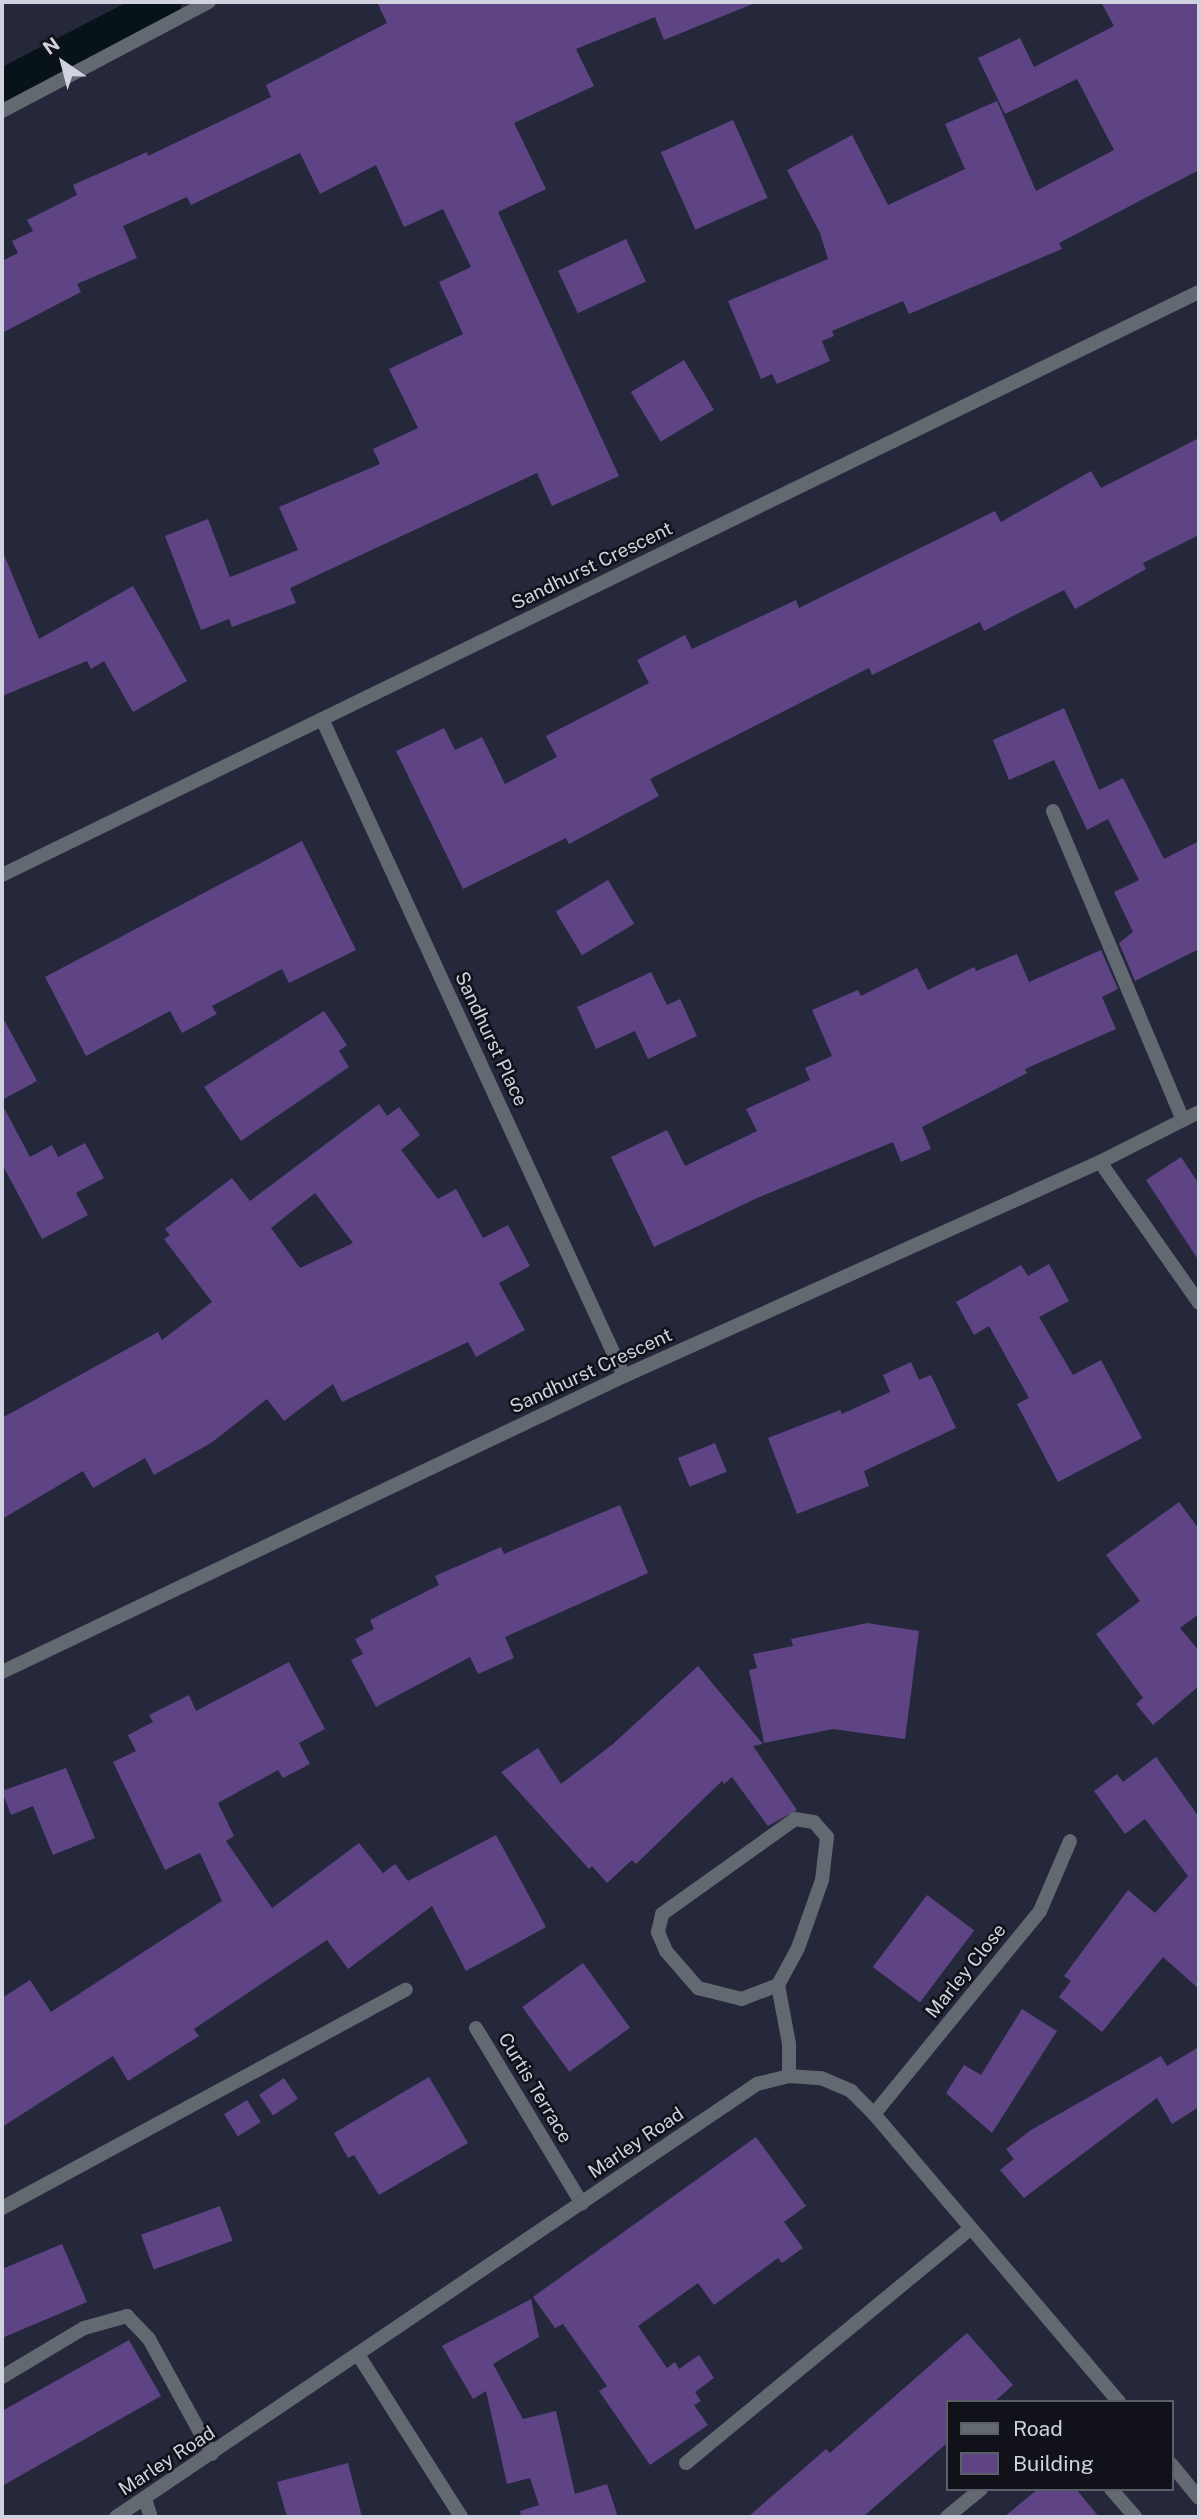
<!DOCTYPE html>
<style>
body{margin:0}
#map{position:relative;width:1201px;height:2519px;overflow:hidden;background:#24283a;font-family:"Public Sans",sans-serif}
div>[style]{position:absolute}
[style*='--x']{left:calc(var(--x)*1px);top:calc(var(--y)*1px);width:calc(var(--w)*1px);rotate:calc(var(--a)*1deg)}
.canal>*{height:35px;margin:-17.5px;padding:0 17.5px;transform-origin:17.5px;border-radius:17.5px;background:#071319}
.building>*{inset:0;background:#5e4485;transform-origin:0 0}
.lane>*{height:14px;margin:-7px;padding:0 7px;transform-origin:7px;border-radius:7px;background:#626971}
.street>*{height:14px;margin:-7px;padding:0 7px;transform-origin:7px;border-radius:7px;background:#626971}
span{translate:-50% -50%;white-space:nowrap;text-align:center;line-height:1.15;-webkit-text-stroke:5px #101119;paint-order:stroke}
.street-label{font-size:19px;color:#d0d3df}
.frame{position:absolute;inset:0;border:4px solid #d0d3df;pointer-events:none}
.legend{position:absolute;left:946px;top:2400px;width:228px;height:91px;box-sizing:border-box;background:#101119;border:2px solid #5d5f68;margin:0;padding:9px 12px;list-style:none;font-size:21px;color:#d0d3df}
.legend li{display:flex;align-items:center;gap:14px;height:35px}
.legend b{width:35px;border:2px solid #5d5f68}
.north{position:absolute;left:28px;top:28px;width:70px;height:70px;-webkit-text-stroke:5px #101119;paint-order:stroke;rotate:325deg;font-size:19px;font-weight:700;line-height:28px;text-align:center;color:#d0d3df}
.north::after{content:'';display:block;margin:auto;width:24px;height:32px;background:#d0d3df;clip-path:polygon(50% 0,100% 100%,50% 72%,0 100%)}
</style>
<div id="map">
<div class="canal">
<div style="--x:2;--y:86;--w:182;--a:-27.4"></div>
</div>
<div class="building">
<div style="clip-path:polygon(377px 2px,755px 3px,664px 40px,655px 17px,576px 49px,594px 86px,514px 123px,546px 189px,498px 212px,619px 476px,552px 506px,537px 473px,290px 588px,296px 603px,232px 627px,229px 619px,201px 630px,165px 536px,208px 519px,230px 577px,298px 550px,279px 507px,380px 464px,373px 449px,418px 428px,389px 369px,463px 334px,439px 282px,471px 267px,443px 209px,404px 227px,376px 165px,320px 194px,300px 153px,191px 205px,187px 197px,123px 226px,137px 258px,77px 284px,81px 292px,2px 333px,2px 261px,18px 253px,12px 241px,33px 231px,27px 220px,77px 195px,73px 185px,147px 152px,148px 156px,271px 97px,266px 85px,387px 23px)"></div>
<div style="clip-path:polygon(1101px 2px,1199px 2px,1199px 170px,1059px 243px,1062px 249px,909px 314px,903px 301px,832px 331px,834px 336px,822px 341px,830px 361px,777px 384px,772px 374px,761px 379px,728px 301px,828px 259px,820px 233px,787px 170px,852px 135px,888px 205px,965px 169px,945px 124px,997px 101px,1036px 191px,1114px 150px,1077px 79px,1005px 114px,978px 58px,1020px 38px,1034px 67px,1114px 26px)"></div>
<div style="left:733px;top:120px;width:85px;height:79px;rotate:66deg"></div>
<div style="left:626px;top:239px;width:47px;height:75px;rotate:65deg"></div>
<div style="left:684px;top:360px;width:58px;height:62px;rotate:59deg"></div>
<div style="clip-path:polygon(1199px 438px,1199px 535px,1143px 563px,1146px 569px,1075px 609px,1064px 590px,984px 631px,980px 622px,872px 675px,869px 668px,650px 779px,659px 796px,569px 844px,566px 838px,463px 889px,396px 751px,444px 728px,455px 750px,482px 737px,505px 784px,557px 757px,546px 736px,649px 683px,637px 660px,685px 635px,692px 649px,796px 600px,799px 608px,995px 511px,1001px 522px,1091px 471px,1101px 488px)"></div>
<div style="clip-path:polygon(2px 550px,39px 639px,133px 586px,187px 681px,133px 712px,104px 661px,91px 669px,87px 661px,2px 696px)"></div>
<div style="clip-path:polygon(1064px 708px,1099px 790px,1123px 778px,1164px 859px,1199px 841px,1199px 949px,1135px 981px,1119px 943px,1133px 932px,1114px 892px,1139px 880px,1108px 819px,1087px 830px,1054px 760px,1009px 780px,993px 740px)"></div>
<div style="clip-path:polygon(302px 841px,356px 950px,289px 983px,282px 969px,212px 1006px,217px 1014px,182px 1033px,170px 1011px,86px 1056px,45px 977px)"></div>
<div style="left:608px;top:880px;width:51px;height:61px;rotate:59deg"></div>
<div style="clip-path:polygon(1101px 950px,1118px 989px,1102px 997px,1116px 1029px,1025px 1069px,1027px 1073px,922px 1127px,931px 1149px,901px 1162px,893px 1142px,755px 1199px,654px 1247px,611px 1157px,667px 1130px,685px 1166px,757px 1131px,746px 1109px,810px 1080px,805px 1068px,832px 1056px,812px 1010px,858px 990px,861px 996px,917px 968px,928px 990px,974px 967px,976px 971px,1017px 954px,1029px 982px)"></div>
<div style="clip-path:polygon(651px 972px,667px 1005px,680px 999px,697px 1036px,648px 1059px,635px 1031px,596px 1049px,577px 1007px)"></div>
<div style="clip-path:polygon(324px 1011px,347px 1045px,339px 1051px,349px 1067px,241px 1141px,204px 1087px)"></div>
<div style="clip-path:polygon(2px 1016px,37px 1081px,2px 1100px)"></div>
<div style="clip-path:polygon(2px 1104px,30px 1157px,52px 1145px,58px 1157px,85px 1143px,104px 1178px,76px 1193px,88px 1215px,42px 1239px,2px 1164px)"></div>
<div style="clip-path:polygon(evenodd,379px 1104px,387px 1116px,399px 1107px,420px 1135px,401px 1150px,438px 1199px,456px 1189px,483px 1238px,508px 1225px,530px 1266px,499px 1283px,525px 1330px,476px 1357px,468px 1342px,342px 1402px,333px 1384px,284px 1421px,267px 1399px,211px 1443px,154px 1475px,145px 1458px,93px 1488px,83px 1471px,2px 1519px,2px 1418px,158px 1332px,162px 1340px,212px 1302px,164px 1239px,170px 1235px,165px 1229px,232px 1178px,250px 1201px,379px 1104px,315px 1193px,353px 1243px,300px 1268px,271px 1228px,315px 1193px)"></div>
<div style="clip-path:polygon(1181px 1157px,1199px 1184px,1199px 1261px,1146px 1180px)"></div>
<div style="clip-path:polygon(1049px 1264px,1069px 1301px,1039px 1317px,1073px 1375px,1101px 1360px,1142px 1438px,1058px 1482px,1017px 1404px,1029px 1398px,989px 1326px,974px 1335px,956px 1302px,1021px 1265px,1028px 1276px)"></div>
<div style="clip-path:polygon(911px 1362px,919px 1380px,931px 1375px,956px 1428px,864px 1471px,869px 1486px,797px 1514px,768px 1438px,840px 1410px,842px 1414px,890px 1392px,883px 1375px)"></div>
<div style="left:715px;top:1443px;width:31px;height:40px;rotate:68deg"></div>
<div style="clip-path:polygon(1179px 1502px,1199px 1529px,1199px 1614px,1180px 1628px,1199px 1651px,1199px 1686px,1153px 1725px,1136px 1704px,1143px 1698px,1096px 1634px,1140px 1601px,1106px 1555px)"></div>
<div style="clip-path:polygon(620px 1505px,648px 1573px,505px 1637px,514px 1658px,478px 1674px,470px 1657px,376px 1707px,351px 1660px,363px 1654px,355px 1639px,374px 1629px,370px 1620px,439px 1585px,435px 1576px,501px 1547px,504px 1554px)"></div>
<div style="clip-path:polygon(867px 1623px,919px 1631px,905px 1739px,833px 1729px,764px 1743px,749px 1670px,757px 1668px,753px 1654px,793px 1646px,791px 1639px)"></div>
<div style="clip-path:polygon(289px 1662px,325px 1729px,299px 1743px,310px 1764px,283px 1778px,278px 1770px,218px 1803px,234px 1836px,226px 1841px,272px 1908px,359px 1843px,383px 1873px,395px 1864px,408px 1881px,496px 1835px,546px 1927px,466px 1971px,432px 1906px,348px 1969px,327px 1940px,194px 2029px,199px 2036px,128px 2081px,113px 2056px,2px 2127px,2px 1998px,30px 1980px,51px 2012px,222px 1901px,200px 1853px,165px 1870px,113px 1762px,136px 1751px,128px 1735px,153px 1722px,149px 1715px,189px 1695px,196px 1711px)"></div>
<div style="clip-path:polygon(698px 1666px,763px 1744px,753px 1746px,797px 1810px,768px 1826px,732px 1777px,724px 1784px,722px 1781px,636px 1864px,632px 1860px,607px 1883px,592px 1866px,589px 1869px,501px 1772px,538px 1748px,561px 1784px,613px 1744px)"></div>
<div style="clip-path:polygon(1156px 1757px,1199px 1817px,1199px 1989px,1163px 1957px,1102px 2032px,1059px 1997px,1071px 1981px,1064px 1976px,1128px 1890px,1155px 1913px,1188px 1876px,1145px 1819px,1125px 1834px,1094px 1791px,1117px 1774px,1123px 1782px)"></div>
<div style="clip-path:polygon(66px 1768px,95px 1838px,53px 1855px,33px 1806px,11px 1815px,2px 1791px)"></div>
<div style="left:927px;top:1895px;width:59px;height:90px;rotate:37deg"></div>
<div style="left:583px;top:1963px;width:80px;height:75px;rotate:54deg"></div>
<div style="clip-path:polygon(1022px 2009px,1057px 2031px,992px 2133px,946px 2093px,964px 2065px,981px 2075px)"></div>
<div style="clip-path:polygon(1199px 2047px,1199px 2107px,1172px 2124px,1157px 2098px,1024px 2198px,1000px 2170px,1014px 2159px,1006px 2149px,1031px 2130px,1161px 2056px,1167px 2066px)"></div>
<div style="clip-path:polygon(429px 2077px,468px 2143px,379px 2195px,354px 2155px,348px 2158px,334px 2133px)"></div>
<div style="left:284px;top:2078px;width:25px;height:30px;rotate:56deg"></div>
<div style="left:247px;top:2100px;width:26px;height:27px;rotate:58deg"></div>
<div style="clip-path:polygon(756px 2137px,806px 2206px,784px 2222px,803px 2248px,782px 2263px,778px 2258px,714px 2305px,698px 2283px,638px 2326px,667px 2368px,675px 2362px,679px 2369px,699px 2355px,714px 2378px,695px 2392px,701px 2401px,694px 2405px,708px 2425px,650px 2465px,599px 2391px,607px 2386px,563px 2324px,555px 2328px,533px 2297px)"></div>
<div style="left:220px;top:2206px;width:37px;height:84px;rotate:70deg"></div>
<div style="clip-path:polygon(62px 2244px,87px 2302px,2px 2338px,2px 2269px)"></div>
<div style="clip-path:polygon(531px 2299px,539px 2337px,493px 2364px,523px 2419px,556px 2411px,575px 2494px,607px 2484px,618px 2517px,521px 2517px,520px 2511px,539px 2505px,530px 2478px,507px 2484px,486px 2391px,473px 2399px,442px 2346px)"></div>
<div style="clip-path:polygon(967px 2333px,1013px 2385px,994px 2402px,947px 2402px,947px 2443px,863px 2517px,748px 2517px,826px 2449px,830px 2453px)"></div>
<div style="clip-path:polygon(129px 2340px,161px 2396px,2px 2486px,2px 2411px)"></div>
<div style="clip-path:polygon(348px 2463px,362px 2517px,287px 2517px,277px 2482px)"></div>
<div style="clip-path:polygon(1038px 2489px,1076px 2489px,1099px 2517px,1004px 2517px)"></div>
</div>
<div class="lane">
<div style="--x:1053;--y:811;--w:335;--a:67.2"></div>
<div style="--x:778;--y:1985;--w:39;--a:159"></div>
<div style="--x:742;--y:1999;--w:45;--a:-166"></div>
<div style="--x:698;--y:1988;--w:49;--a:-130.9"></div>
<div style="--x:666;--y:1951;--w:21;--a:-113"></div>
<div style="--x:658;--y:1932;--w:18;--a:-77"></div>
<div style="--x:662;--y:1914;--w:163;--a:-35.5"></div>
<div style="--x:795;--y:1819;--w:19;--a:9"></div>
<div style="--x:814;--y:1822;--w:20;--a:49"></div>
<div style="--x:827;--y:1837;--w:43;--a:96.6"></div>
<div style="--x:822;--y:1880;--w:72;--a:109.4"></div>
<div style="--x:798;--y:1948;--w:42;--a:118.4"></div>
<div style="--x:778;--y:1985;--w:60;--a:79.4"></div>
<div style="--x:789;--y:2044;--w:32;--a:90"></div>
<div style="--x:2;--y:2377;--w:96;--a:-30.9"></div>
<div style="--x:84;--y:2328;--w:45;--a:-15.6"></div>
<div style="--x:127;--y:2316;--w:32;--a:46"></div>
<div style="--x:149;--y:2339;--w:131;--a:61.3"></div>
<div style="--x:686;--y:2463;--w:369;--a:-39.5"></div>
</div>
<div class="street">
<div style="--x:2;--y:111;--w:234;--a:-27.8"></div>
<div style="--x:322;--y:719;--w:723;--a:65.31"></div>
<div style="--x:2;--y:875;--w:1331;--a:-25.97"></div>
<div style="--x:1100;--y:1162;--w:172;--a:54.9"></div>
<div style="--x:2;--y:1672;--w:689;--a:-25.45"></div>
<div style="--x:624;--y:1376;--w:522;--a:-24.21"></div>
<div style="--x:1100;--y:1162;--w:111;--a:-26.8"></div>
<div style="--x:476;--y:2028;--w:205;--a:58.9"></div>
<div style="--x:874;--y:2114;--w:262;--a:-50.7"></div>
<div style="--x:1040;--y:1911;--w:76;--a:-66.8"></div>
<div style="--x:2;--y:2208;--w:459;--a:-28.4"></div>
<div style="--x:359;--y:2356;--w:191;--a:57.6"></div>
<div style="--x:1171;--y:2464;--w:44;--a:50.5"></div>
<div style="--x:1111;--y:2489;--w:37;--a:49"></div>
<div style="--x:145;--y:2499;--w:19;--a:72"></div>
<div style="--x:116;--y:2517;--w:774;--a:-34.04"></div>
<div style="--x:757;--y:2084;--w:33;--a:-14"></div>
<div style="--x:789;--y:2076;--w:32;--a:4"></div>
<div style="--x:821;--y:2078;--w:33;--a:23"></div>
<div style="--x:851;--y:2091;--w:33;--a:45"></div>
<div style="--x:874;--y:2114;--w:378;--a:49.6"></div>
<div style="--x:947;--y:2517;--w:44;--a:-39.5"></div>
</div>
<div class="street-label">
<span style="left:592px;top:566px;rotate:-26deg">Sandhurst Crescent</span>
<span style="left:491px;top:1039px;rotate:65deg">Sandhurst Place</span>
<span style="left:591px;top:1371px;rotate:-25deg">Sandhurst Crescent</span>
<span style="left:966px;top:1971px;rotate:-51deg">Marley Close</span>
<span style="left:535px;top:2088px;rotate:59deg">Curtis Terrace</span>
<span style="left:636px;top:2143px;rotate:-34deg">Marley Road</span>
<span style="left:167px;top:2461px;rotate:-33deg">Marley Road</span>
</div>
<div class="frame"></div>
<ul class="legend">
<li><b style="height:9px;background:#626971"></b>Road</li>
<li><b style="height:19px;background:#5e4485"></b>Building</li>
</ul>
<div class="north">N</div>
</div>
